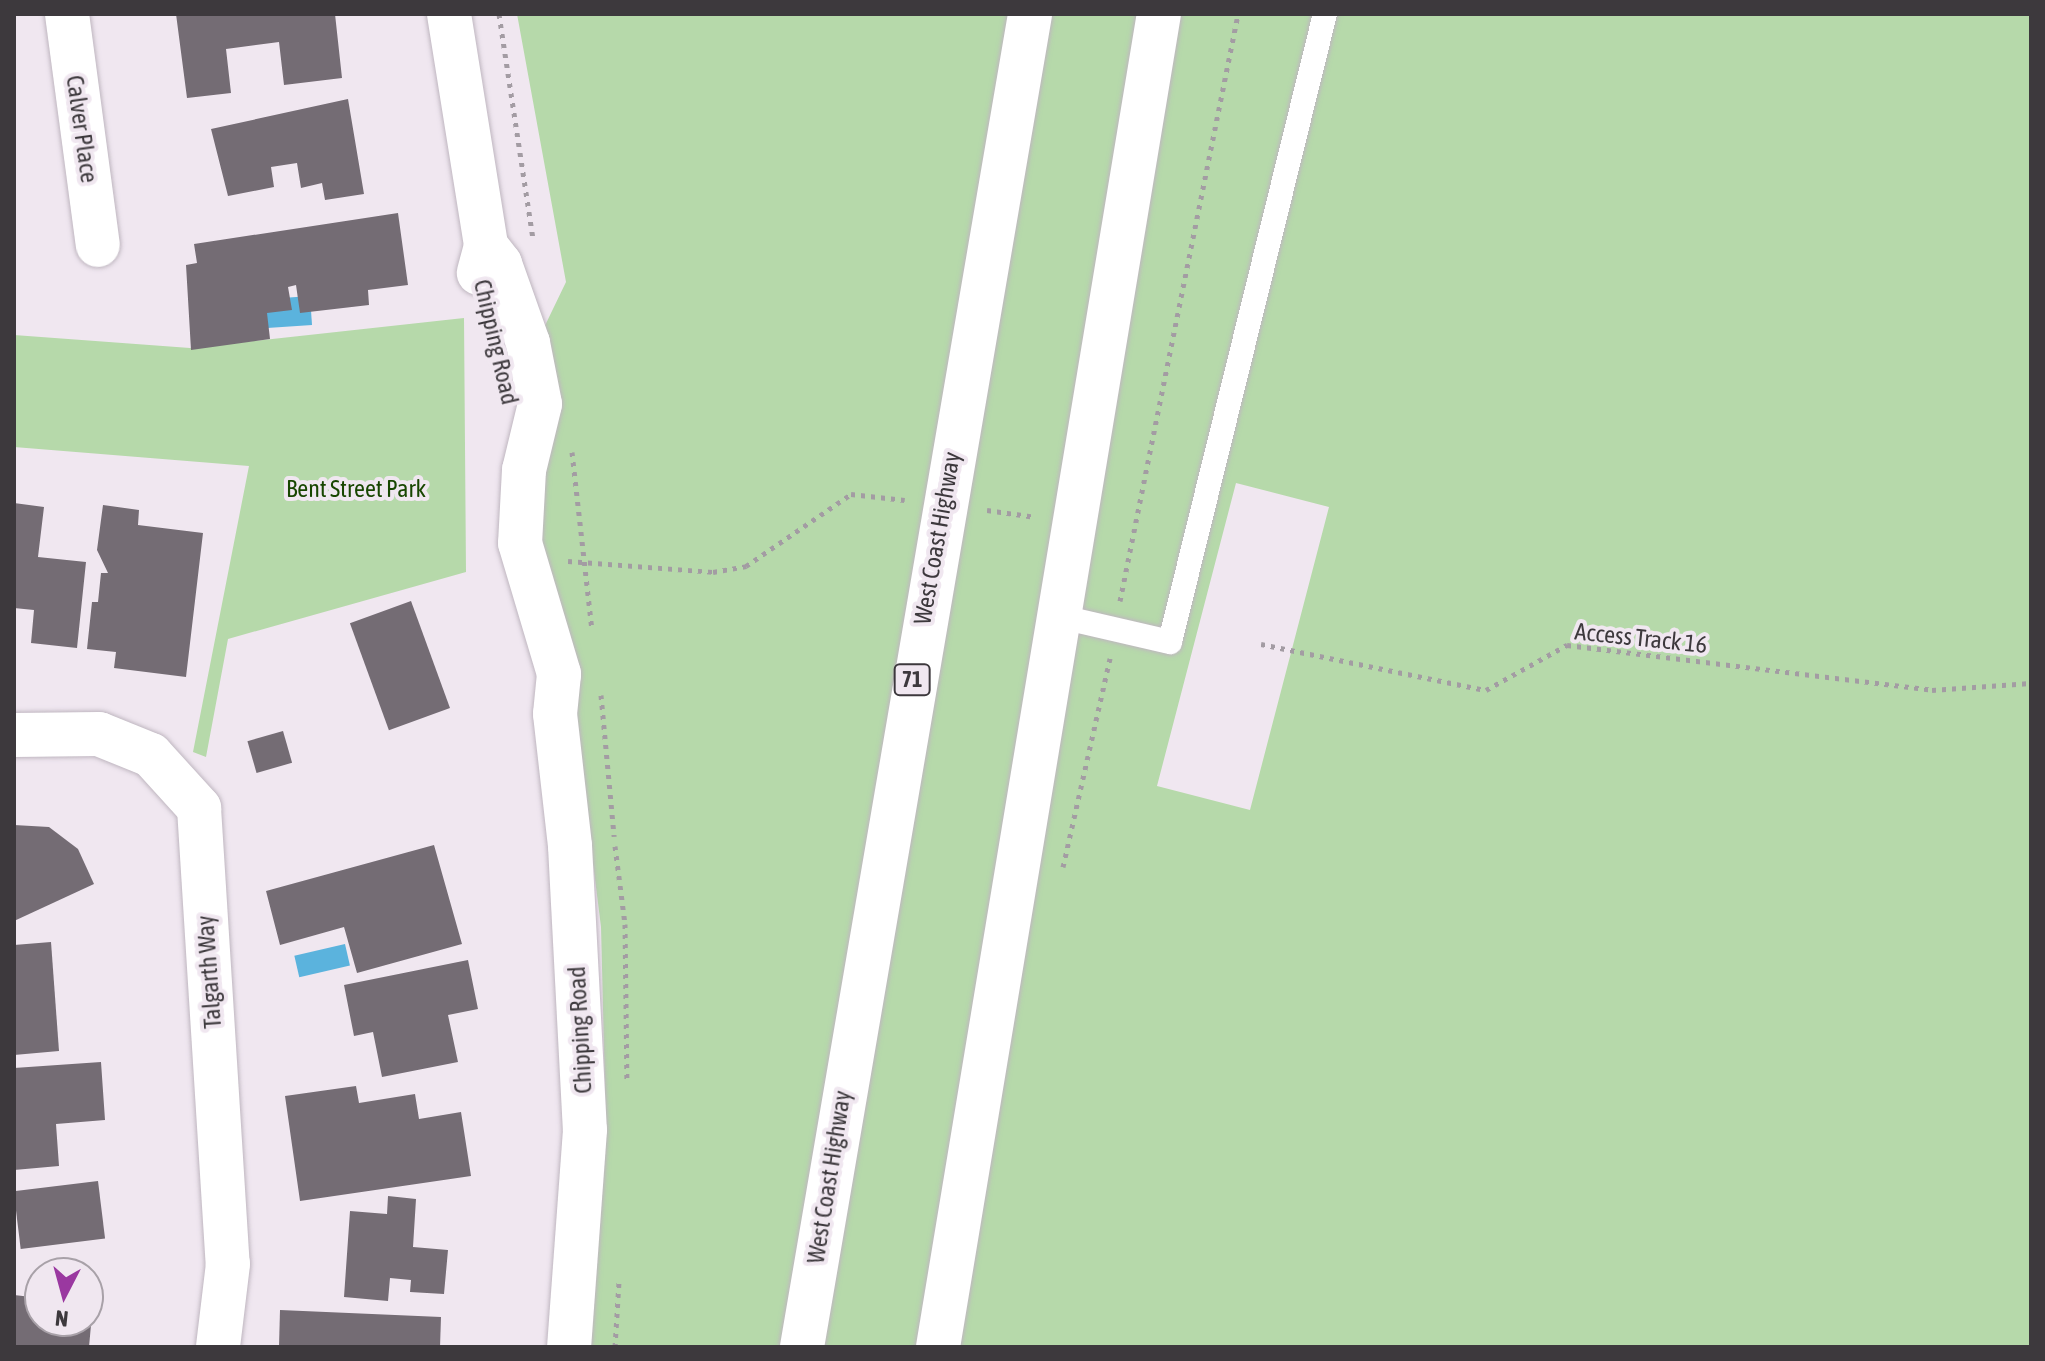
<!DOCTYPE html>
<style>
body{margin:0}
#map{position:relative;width:2045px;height:1361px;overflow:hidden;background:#f0e7f0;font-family:"Asap Condensed",sans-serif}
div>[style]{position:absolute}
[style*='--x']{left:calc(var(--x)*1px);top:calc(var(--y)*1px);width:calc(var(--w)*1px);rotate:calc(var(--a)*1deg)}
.green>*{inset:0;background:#b6d9aa}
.water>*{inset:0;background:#5bb3dd;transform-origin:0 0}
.building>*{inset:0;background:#746c74;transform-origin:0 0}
.path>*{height:5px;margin-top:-2.5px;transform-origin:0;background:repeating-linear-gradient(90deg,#a39ca3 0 4px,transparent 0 10px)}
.roads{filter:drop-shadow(0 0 2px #bfb6c0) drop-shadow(0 0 2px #bfb6c0)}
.service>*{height:24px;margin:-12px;padding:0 12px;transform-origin:12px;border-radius:12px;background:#fff}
.minor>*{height:44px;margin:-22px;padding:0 22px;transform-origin:22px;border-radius:22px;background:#fff}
.tertiary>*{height:44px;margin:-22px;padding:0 22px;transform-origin:22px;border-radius:22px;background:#fff}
.trunk>*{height:44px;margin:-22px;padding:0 22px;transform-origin:22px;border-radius:22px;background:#fff}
span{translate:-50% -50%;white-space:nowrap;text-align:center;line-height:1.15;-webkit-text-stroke:8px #f0e7f0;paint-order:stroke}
.shield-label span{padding:2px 6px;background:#f0e7f0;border:2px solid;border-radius:6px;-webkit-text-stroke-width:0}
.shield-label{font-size:22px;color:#3d393d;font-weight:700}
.street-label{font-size:24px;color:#3d393d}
.park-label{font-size:24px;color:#184600}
.frame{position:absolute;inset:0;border:16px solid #3d393d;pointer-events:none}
.north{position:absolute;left:24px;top:1257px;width:80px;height:80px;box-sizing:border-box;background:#f0e7f0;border:2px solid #a8a1a8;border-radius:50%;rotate:186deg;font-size:22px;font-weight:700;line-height:32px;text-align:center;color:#3d393d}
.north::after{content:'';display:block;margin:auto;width:28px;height:36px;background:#9a38a0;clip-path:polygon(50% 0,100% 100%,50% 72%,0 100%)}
</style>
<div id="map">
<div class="green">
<div style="clip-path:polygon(evenodd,517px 14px,2031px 14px,2031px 1347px,590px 1347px,606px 1132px,601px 927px,569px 672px,541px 576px,538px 340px,566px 282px,517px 14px,1236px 483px,1329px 507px,1250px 810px,1157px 786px,1236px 483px)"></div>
<div style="clip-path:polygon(464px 318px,466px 572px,228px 639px,206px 757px,193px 752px,249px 466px,14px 447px,14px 335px,190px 348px)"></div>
</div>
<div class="water">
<div style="left:310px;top:296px;width:29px;height:45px;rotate:86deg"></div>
<div style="left:345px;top:944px;width:22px;height:52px;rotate:77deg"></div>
</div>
<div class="building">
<div style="clip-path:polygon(176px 14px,335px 14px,342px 78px,284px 85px,279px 42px,226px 49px,231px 93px,187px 98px)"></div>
<div style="clip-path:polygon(348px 99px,364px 194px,325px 200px,322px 183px,301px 188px,297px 163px,271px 167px,274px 187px,228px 196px,211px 129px)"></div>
<div style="clip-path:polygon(398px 213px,408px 285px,368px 290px,369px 305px,300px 313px,296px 285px,288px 287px,292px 310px,267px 313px,270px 339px,191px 350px,186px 265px,197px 263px,194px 244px)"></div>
<div style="clip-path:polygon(14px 503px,44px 507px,38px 557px,86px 562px,77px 648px,31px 643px,34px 610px,14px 608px)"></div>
<div style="clip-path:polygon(103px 505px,139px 510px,138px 525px,203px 533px,186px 677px,114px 668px,116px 652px,87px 649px,92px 602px,98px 602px,101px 573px,108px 573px,97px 550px)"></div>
<div style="left:411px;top:601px;width:114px;height:65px;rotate:70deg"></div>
<div style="left:283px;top:731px;width:33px;height:37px;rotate:74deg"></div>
<div style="clip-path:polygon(14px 825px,49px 827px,78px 849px,94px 884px,14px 921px)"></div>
<div style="clip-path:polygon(434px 845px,462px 944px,357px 973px,344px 927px,280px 945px,266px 891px)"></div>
<div style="clip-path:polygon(51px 942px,59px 1051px,14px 1055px,14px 945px)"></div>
<div style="clip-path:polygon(468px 960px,478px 1009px,448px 1015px,458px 1062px,382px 1077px,373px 1032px,354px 1036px,344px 985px)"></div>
<div style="clip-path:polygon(101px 1062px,105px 1120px,56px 1124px,59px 1166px,14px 1170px,14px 1068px)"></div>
<div style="clip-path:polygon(356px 1086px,359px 1103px,415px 1094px,419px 1119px,461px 1112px,471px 1176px,300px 1201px,285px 1096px)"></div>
<div style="left:98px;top:1181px;width:58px;height:85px;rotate:83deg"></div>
<div style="clip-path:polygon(388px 1196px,416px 1199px,413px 1247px,448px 1250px,444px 1294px,410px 1292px,411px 1280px,390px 1278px,388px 1301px,344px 1297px,350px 1211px,387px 1214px)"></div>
<div style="clip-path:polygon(14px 1295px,40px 1298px,40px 1321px,88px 1321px,93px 1303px,89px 1347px,14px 1347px)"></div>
<div style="clip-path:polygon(280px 1310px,441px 1317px,440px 1347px,279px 1347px)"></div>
</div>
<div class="path">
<div style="--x:499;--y:14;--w:227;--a:81.4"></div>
<div style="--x:572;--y:452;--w:178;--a:83.6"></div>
<div style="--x:987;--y:510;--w:49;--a:8.1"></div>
<div style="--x:568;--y:561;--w:145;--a:4.3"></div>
<div style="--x:713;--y:572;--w:34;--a:-10"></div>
<div style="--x:746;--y:566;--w:127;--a:-34.4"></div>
<div style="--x:851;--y:494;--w:54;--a:6.3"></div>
<div style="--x:1120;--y:601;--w:599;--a:-78.63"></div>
<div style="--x:1261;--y:644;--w:230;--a:11.6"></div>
<div style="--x:1486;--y:690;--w:93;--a:-29.1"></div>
<div style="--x:1567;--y:645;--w:368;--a:7"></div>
<div style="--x:1932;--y:690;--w:99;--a:-4"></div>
<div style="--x:601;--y:695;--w:142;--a:84.7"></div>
<div style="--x:615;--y:846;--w:79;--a:82.7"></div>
<div style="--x:625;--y:924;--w:159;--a:89.3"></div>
<div style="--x:1063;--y:867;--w:214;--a:-77.3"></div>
<div style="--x:615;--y:1347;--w:66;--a:-86.5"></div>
</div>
<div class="roads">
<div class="service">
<div style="--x:1057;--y:616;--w:116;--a:13"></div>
<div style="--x:1170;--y:642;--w:647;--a:-76.14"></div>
</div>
<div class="minor">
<div style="--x:67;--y:14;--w:233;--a:82.4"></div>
<div style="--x:14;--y:735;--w:85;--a:-0.7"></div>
<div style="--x:99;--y:734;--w:56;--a:22"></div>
<div style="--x:151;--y:755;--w:72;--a:47.8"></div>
<div style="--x:199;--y:808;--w:457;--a:86.4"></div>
<div style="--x:228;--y:1264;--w:84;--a:96.9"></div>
</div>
<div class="tertiary">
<div style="--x:449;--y:14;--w:235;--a:80.9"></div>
<div style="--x:486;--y:246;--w:28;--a:105"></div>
<div style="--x:486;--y:246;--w:23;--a:52"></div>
<div style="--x:500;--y:264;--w:84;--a:70.5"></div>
<div style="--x:528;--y:343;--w:62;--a:78.9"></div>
<div style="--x:540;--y:404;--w:68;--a:103.6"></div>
<div style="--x:524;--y:470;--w:73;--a:93.1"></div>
<div style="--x:520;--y:543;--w:137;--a:73.4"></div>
<div style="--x:559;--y:674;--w:40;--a:95.7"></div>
<div style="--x:555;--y:714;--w:133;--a:83.5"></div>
<div style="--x:570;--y:846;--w:284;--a:87"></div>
<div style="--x:585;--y:1130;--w:218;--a:94.2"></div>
</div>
<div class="trunk">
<div style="--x:802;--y:1347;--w:1352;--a:-80.29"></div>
<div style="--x:938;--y:1347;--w:1351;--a:-80.59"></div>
</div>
</div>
<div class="shield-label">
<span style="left:912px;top:680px">71</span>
</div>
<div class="street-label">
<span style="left:82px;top:129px;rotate:82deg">Calver Place</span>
<span style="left:496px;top:342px;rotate:77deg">Chipping Road</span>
<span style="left:937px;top:538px;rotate:-80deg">West Coast Highway</span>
<span style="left:1641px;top:638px;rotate:6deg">Access Track 16</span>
<span style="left:209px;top:972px;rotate:-94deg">Talgarth Way</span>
<span style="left:580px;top:1030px;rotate:-93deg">Chipping Road</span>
<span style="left:829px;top:1177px;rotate:-81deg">West Coast Highway</span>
</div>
<div class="park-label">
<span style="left:356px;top:489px">Bent Street Park</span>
</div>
<div class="frame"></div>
<div class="north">N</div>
</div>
